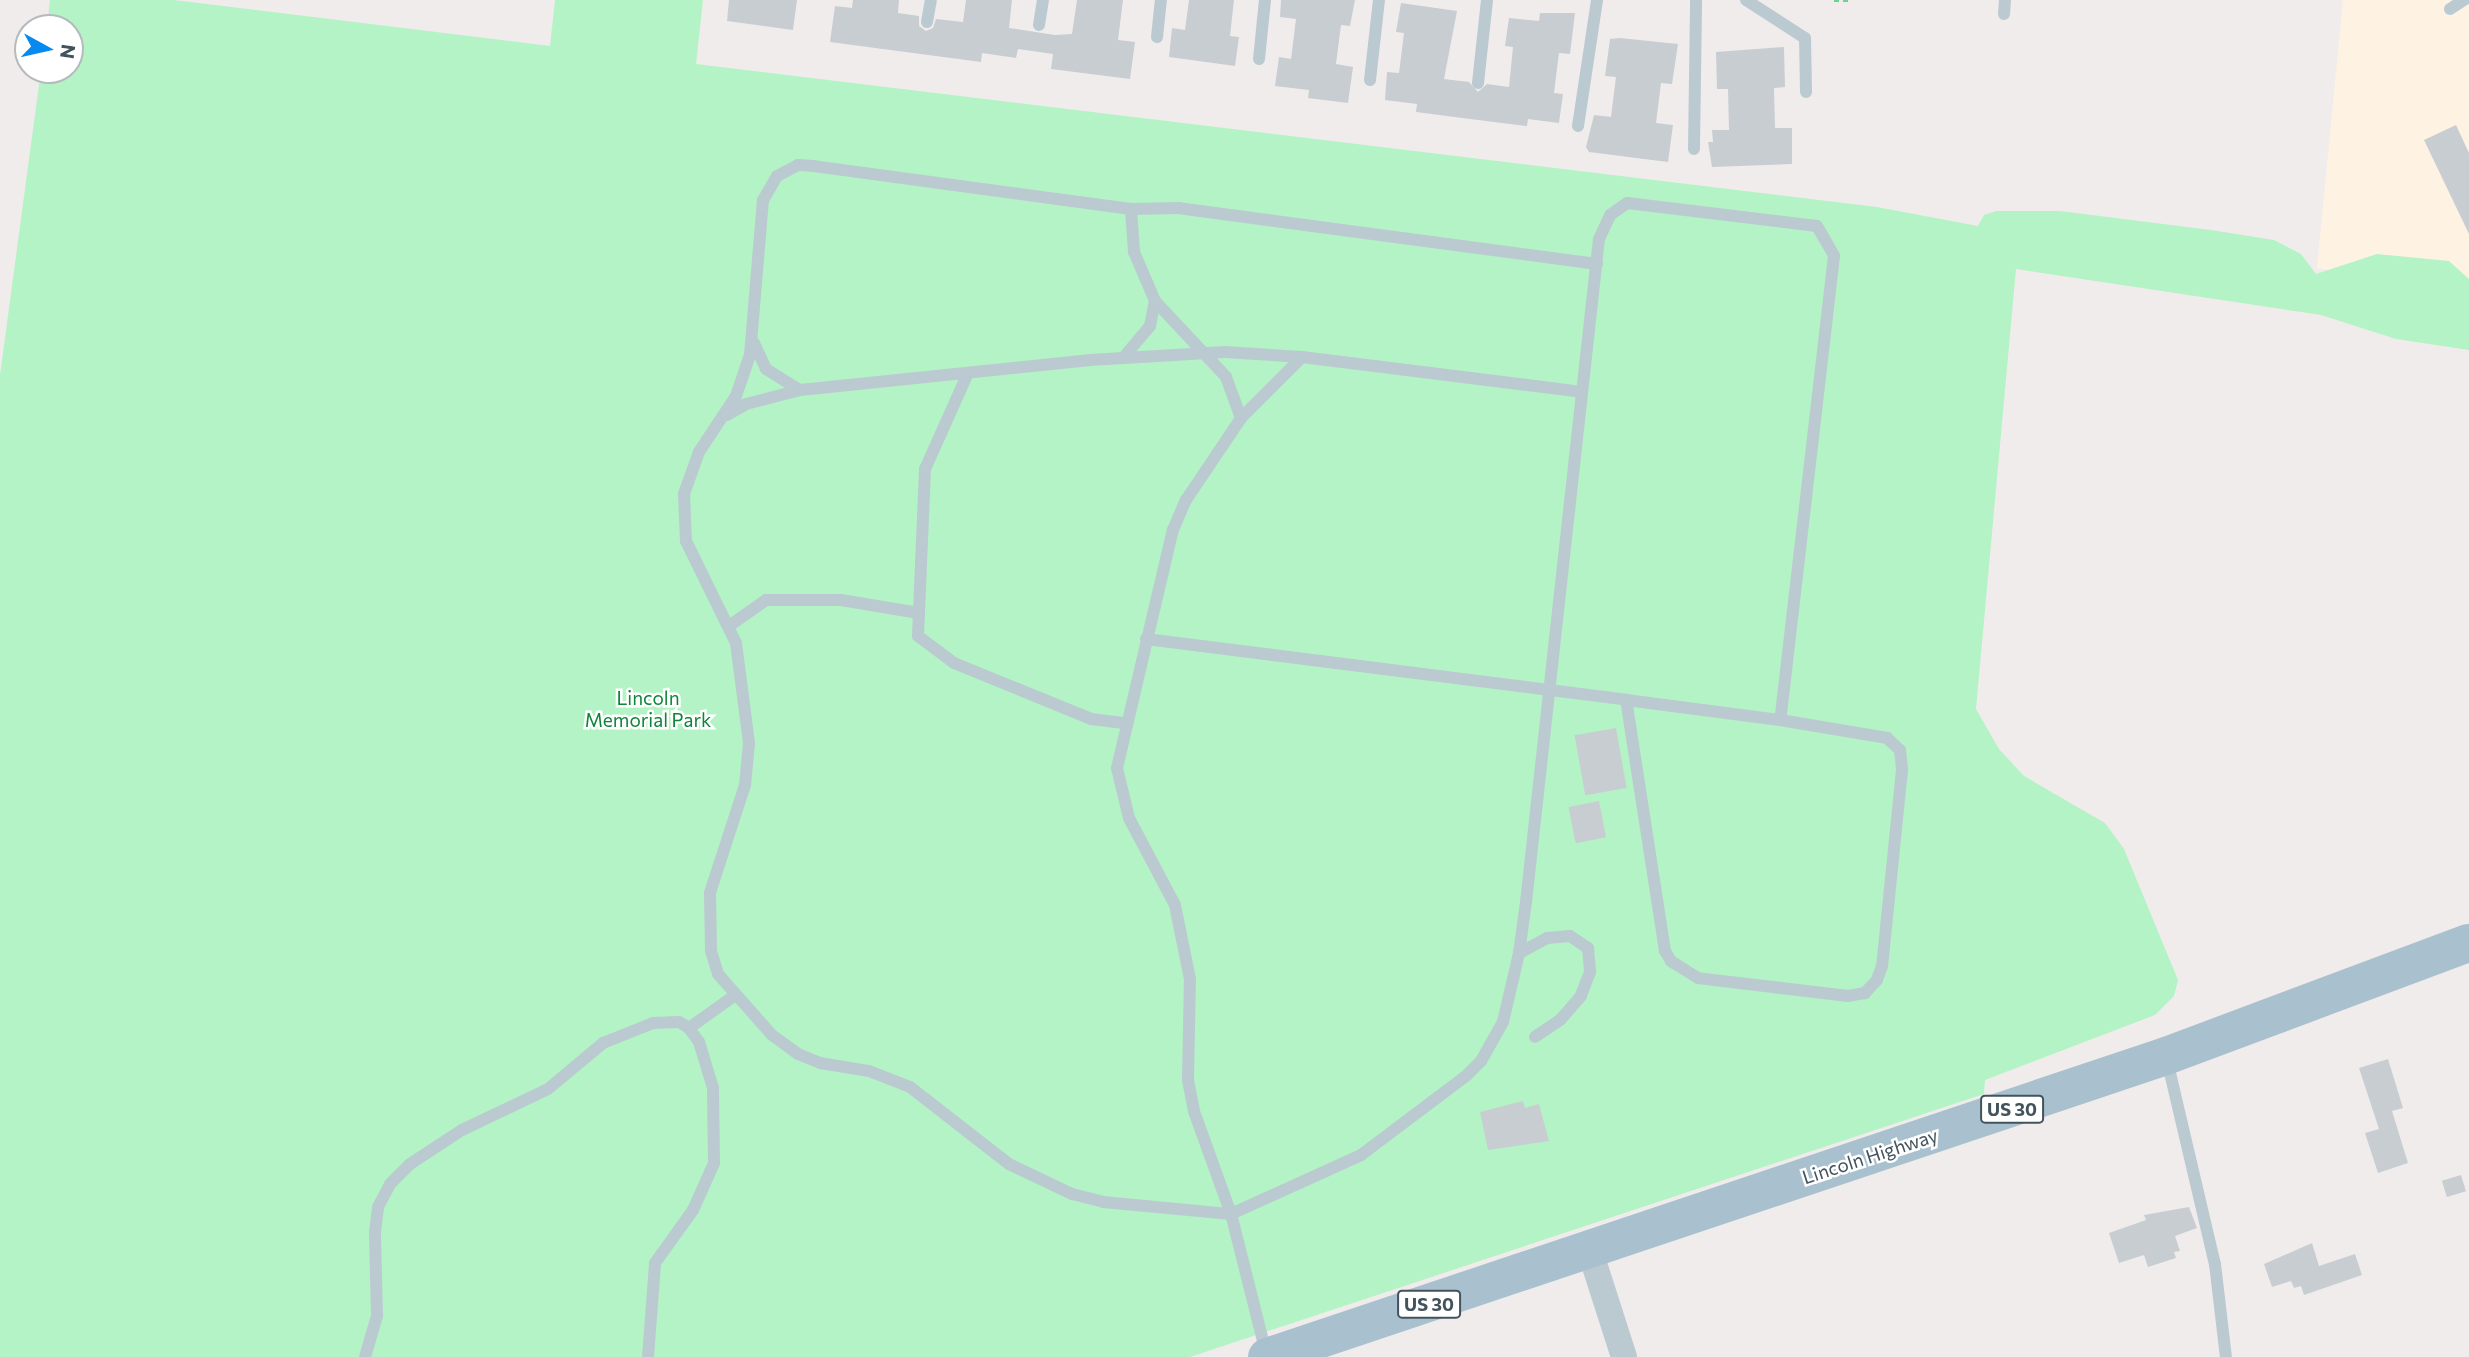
<!DOCTYPE html>
<style>
body{margin:0}
#map{position:relative;width:2469px;height:1357px;overflow:hidden;background:#f0ecec;font-family:Commissioner,sans-serif}
div>[style]{position:absolute}
[style*='--x']{left:calc(var(--x)*1px);top:calc(var(--y)*1px);width:calc(var(--w)*1px);rotate:calc(var(--a)*1deg)}
.commercial>*{inset:0;background:#fef2e2}
.green>*{inset:0;background:#b4f3c5}
.building>*{inset:0;background:#c8cdd2;transform-origin:0 0}
.path>*{height:4.5px;margin-top:-2.25px;transform-origin:0;background:repeating-linear-gradient(90deg,#69d492 0 5px,transparent 0 8.5px)}
.service>*{height:12px;margin:-6px;padding:0 6px;transform-origin:6px;border-radius:6px;background:#bbcad1}
.minor>*{height:26px;margin:-13px;padding:0 13px;transform-origin:13px;border-radius:13px;background:#bbcad1}
.primary>*{height:38px;margin:-19px;padding:0 19px;transform-origin:19px;border-radius:19px;background:#a9c1cf}
span{translate:-50% -50%;white-space:nowrap;text-align:center;line-height:1.15;-webkit-text-stroke:5px #fff;paint-order:stroke}
.shield-label span{padding:2px 5px;background:#fff;border:2px solid;border-radius:5px;-webkit-text-stroke-width:0}
.shield-label{font-size:18px;color:#43535c;font-weight:700}
.park-label{font-size:19px;color:#0d8439}
.street-label{font-size:19px;color:#43535c}
.north{position:absolute;left:14px;top:14px;width:70px;height:70px;box-sizing:border-box;background:#fff;border:2px solid #b4babe;border-radius:50%;rotate:98deg;font-size:19px;font-weight:700;line-height:28px;text-align:center;color:#43535c}
.north::after{content:'';display:block;margin:auto;width:24px;height:32px;background:#068af0;clip-path:polygon(50% 0,100% 100%,50% 72%,0 100%)}
</style>
<div id="map">
<div class="commercial">
<div style="clip-path:polygon(2343px 0,2469px 0,2469px 291px,2317px 268px)"></div>
</div>
<div class="green">
<div style="clip-path:polygon(50px 0,174px 0,550px 46px,555px 0,703px 0,696px 64px,1877px 207px,1978px 226px,1984px 215px,1996px 211px,2060px 211px,2211px 230px,2274px 240px,2301px 254px,2316px 274px,2377px 254px,2449px 261px,2469px 279px,2469px 350px,2396px 339px,2321px 315px,2016px 269px,1976px 709px,1999px 749px,2024px 776px,2105px 823px,2124px 849px,2178px 980px,2174px 996px,2155px 1015px,1985px 1080px,1984px 1094px,1190px 1357px,0 1357px,0 375px,41px 70px,70px 70px,70px 28px,47px 28px)"></div>
</div>
<div class="building">
<div style="clip-path:polygon(729px 0,797px 0,793px 30px,727px 21px)"></div>
<div style="clip-path:polygon(853px 0,899px 0,898px 13px,919px 16px,919px 26px,926px 31px,933px 28px,936px 19px,963px 22px,966px 0,1012px 0,1009px 28px,1055px 35px,1072px 34px,1077px 0,1123px 0,1118px 40px,1135px 42px,1130px 79px,1051px 69px,1053px 54px,1018px 49px,1016px 58px,982px 53px,981px 62px,830px 42px,835px 6px,852px 8px)"></div>
<div style="clip-path:polygon(1189px 0,1234px 0,1230px 36px,1239px 37px,1235px 66px,1169px 57px,1172px 28px,1185px 30px)"></div>
<div style="clip-path:polygon(1281px 0,1355px 0,1350px 26px,1341px 25px,1336px 64px,1353px 67px,1348px 103px,1308px 98px,1309px 90px,1275px 86px,1279px 57px,1291px 59px,1296px 19px,1280px 17px)"></div>
<div style="clip-path:polygon(1401px 3px,1457px 11px,1444px 79px,1469px 82px,1478px 92px,1487px 84px,1509px 87px,1513px 47px,1505px 46px,1509px 18px,1539px 21px,1540px 13px,1575px 13px,1570px 54px,1559px 53px,1554px 93px,1563px 94px,1559px 123px,1528px 119px,1527px 126px,1470px 119px,1416px 112px,1417px 104px,1385px 100px,1387px 72px,1399px 73px,1404px 33px,1396px 32px)"></div>
<div style="clip-path:polygon(1620px 38px,1678px 44px,1672px 84px,1661px 83px,1656px 123px,1673px 125px,1668px 162px,1589px 152px,1586px 147px,1594px 115px,1611px 117px,1616px 77px,1605px 76px,1610px 39px)"></div>
<div style="clip-path:polygon(1784px 47px,1785px 87px,1774px 88px,1775px 128px,1792px 128px,1792px 164px,1712px 167px,1708px 142px,1713px 142px,1712px 130px,1729px 130px,1728px 89px,1717px 89px,1716px 52px)"></div>
<div style="clip-path:polygon(2456px 125px,2469px 153px,2469px 234px,2424px 140px)"></div>
<div style="left:1616px;top:728px;width:61px;height:42px;rotate:80deg"></div>
<div style="left:1599px;top:801px;width:37px;height:31px;rotate:79deg"></div>
<div style="clip-path:polygon(2388px 1059px,2403px 1108px,2392px 1111px,2408px 1163px,2378px 1173px,2365px 1133px,2379px 1129px,2359px 1068px)"></div>
<div style="clip-path:polygon(1523px 1101px,1525px 1108px,1539px 1104px,1549px 1141px,1488px 1150px,1480px 1112px)"></div>
<div style="left:2461px;top:1175px;width:17px;height:20px;rotate:73deg"></div>
<div style="clip-path:polygon(2189px 1207px,2197px 1228px,2175px 1236px,2180px 1251px,2174px 1252px,2176px 1258px,2148px 1267px,2144px 1255px,2119px 1263px,2109px 1233px,2146px 1220px,2144px 1215px)"></div>
<div style="clip-path:polygon(2312px 1243px,2319px 1266px,2355px 1254px,2362px 1275px,2304px 1295px,2301px 1286px,2294px 1288px,2291px 1281px,2272px 1287px,2264px 1264px)"></div>
</div>
<div class="path">
<div style="--x:1834;--y:0;--w:14;--a:0"></div>
</div>
<div class="service">
<div style="--x:1746;--y:0;--w:70;--a:32.8"></div>
<div style="--x:1805;--y:38;--w:54;--a:88.9"></div>
<div style="--x:2450;--y:9;--w:17;--a:-33"></div>
<div style="--x:2004;--y:14;--w:14;--a:-86"></div>
<div style="--x:927;--y:22;--w:22;--a:-80"></div>
<div style="--x:1039;--y:25;--w:25;--a:-81"></div>
<div style="--x:1157;--y:37;--w:37;--a:-84"></div>
<div style="--x:1259;--y:59;--w:59;--a:-84.2"></div>
<div style="--x:1370;--y:80;--w:81;--a:-83.6"></div>
<div style="--x:1478;--y:83;--w:83;--a:-83.8"></div>
<div style="--x:1578;--y:126;--w:127;--a:-81.4"></div>
<div style="--x:1694;--y:149;--w:149;--a:-89.2"></div>
<div style="--x:1131;--y:209;--w:43;--a:86"></div>
<div style="--x:1134;--y:252;--w:53;--a:66.8"></div>
<div style="--x:1155;--y:301;--w:104;--a:46.9"></div>
<div style="--x:1226;--y:377;--w:44;--a:69.9"></div>
<div style="--x:1597;--y:264;--w:421;--a:-172.4"></div>
<div style="--x:1180;--y:208;--w:49;--a:178.8"></div>
<div style="--x:1131;--y:209;--w:320;--a:-172.3"></div>
<div style="--x:814;--y:166;--w:16;--a:-176"></div>
<div style="--x:798;--y:165;--w:24;--a:152"></div>
<div style="--x:777;--y:176;--w:28;--a:120"></div>
<div style="--x:763;--y:200;--w:156;--a:94.8"></div>
<div style="--x:750;--y:355;--w:43;--a:108.9"></div>
<div style="--x:736;--y:396;--w:67;--a:123.5"></div>
<div style="--x:699;--y:452;--w:45;--a:109.7"></div>
<div style="--x:684;--y:494;--w:47;--a:87.6"></div>
<div style="--x:686;--y:541;--w:114;--a:63.9"></div>
<div style="--x:736;--y:643;--w:101;--a:82.6"></div>
<div style="--x:749;--y:743;--w:42;--a:95.4"></div>
<div style="--x:745;--y:785;--w:114;--a:108"></div>
<div style="--x:710;--y:893;--w:58;--a:89"></div>
<div style="--x:711;--y:951;--w:24;--a:73"></div>
<div style="--x:718;--y:974;--w:81;--a:48.5"></div>
<div style="--x:772;--y:1035;--w:32;--a:36"></div>
<div style="--x:798;--y:1054;--w:24;--a:22"></div>
<div style="--x:820;--y:1063;--w:50;--a:9.3"></div>
<div style="--x:869;--y:1071;--w:44;--a:21.3"></div>
<div style="--x:910;--y:1087;--w:125;--a:37.9"></div>
<div style="--x:1009;--y:1164;--w:70;--a:25.5"></div>
<div style="--x:1072;--y:1194;--w:32;--a:14"></div>
<div style="--x:1103;--y:1202;--w:129;--a:5.4"></div>
<div style="--x:1231;--y:1214;--w:143;--a:-24.4"></div>
<div style="--x:1361;--y:1155;--w:133;--a:-37"></div>
<div style="--x:1467;--y:1075;--w:20;--a:-45"></div>
<div style="--x:1481;--y:1061;--w:45;--a:-60.6"></div>
<div style="--x:1503;--y:1022;--w:71;--a:-76.9"></div>
<div style="--x:1519;--y:953;--w:51;--a:-82.2"></div>
<div style="--x:1526;--y:902;--w:667;--a:-83.72"></div>
<div style="--x:1599;--y:239;--w:26;--a:-65"></div>
<div style="--x:1610;--y:215;--w:21;--a:-35"></div>
<div style="--x:1627;--y:203;--w:191;--a:6.9"></div>
<div style="--x:1817;--y:226;--w:34;--a:60"></div>
<div style="--x:1834;--y:256;--w:467;--a:96.6"></div>
<div style="--x:754;--y:343;--w:29;--a:65"></div>
<div style="--x:766;--y:369;--w:39;--a:32"></div>
<div style="--x:1123;--y:358;--w:42;--a:-49.8"></div>
<div style="--x:1150;--y:326;--w:25;--a:-79"></div>
<div style="--x:968;--y:373;--w:105;--a:114.1"></div>
<div style="--x:925;--y:469;--w:167;--a:92.4"></div>
<div style="--x:918;--y:636;--w:45;--a:36.9"></div>
<div style="--x:954;--y:663;--w:148;--a:22.2"></div>
<div style="--x:1091;--y:719;--w:35;--a:7"></div>
<div style="--x:727;--y:415;--w:22;--a:-30"></div>
<div style="--x:746;--y:404;--w:56;--a:-14.5"></div>
<div style="--x:800;--y:390;--w:292;--a:-5.9"></div>
<div style="--x:1090;--y:360;--w:135;--a:-3.4"></div>
<div style="--x:1225;--y:352;--w:77;--a:3.7"></div>
<div style="--x:1302;--y:357;--w:282;--a:7.1"></div>
<div style="--x:729;--y:626;--w:45;--a:-35.1"></div>
<div style="--x:766;--y:600;--w:75;--a:0"></div>
<div style="--x:841;--y:600;--w:79;--a:9.5"></div>
<div style="--x:1146;--y:639;--w:484;--a:7.2"></div>
<div style="--x:1626;--y:700;--w:155;--a:7.4"></div>
<div style="--x:1780;--y:720;--w:109;--a:9.5"></div>
<div style="--x:1887;--y:738;--w:18;--a:43"></div>
<div style="--x:1900;--y:750;--w:20;--a:84"></div>
<div style="--x:1902;--y:770;--w:197;--a:95.8"></div>
<div style="--x:1882;--y:966;--w:15;--a:110"></div>
<div style="--x:1877;--y:980;--w:18;--a:133"></div>
<div style="--x:1865;--y:993;--w:17;--a:170"></div>
<div style="--x:1848;--y:996;--w:151;--a:-173.2"></div>
<div style="--x:1698;--y:978;--w:32;--a:-148"></div>
<div style="--x:1671;--y:961;--w:12;--a:-121"></div>
<div style="--x:1665;--y:951;--w:254;--a:-98.8"></div>
<div style="--x:1519;--y:953;--w:32;--a:-28"></div>
<div style="--x:1547;--y:938;--w:23;--a:-5"></div>
<div style="--x:1570;--y:936;--w:22;--a:34"></div>
<div style="--x:1588;--y:948;--w:24;--a:85"></div>
<div style="--x:1590;--y:972;--w:26;--a:111"></div>
<div style="--x:1581;--y:996;--w:32;--a:131"></div>
<div style="--x:1560;--y:1020;--w:30;--a:146"></div>
<div style="--x:2167;--y:1060;--w:210;--a:76.8"></div>
<div style="--x:2215;--y:1264;--w:94;--a:83.3"></div>
<div style="--x:1266;--y:1353;--w:143;--a:-104.1"></div>
<div style="--x:1231;--y:1214;--w:109;--a:-109.8"></div>
<div style="--x:1194;--y:1111;--w:33;--a:-101"></div>
<div style="--x:1188;--y:1079;--w:100;--a:-88.9"></div>
<div style="--x:1190;--y:979;--w:76;--a:-101.5"></div>
<div style="--x:1175;--y:905;--w:98;--a:-117.9"></div>
<div style="--x:1129;--y:818;--w:51;--a:-103.5"></div>
<div style="--x:1117;--y:768;--w:244;--a:-76.8"></div>
<div style="--x:1173;--y:530;--w:33;--a:-67"></div>
<div style="--x:1186;--y:500;--w:99;--a:-56.1"></div>
<div style="--x:1241;--y:418;--w:86;--a:-45"></div>
<div style="--x:365;--y:1357;--w:43;--a:-73.7"></div>
<div style="--x:377;--y:1316;--w:84;--a:-91.4"></div>
<div style="--x:375;--y:1232;--w:25;--a:-83"></div>
<div style="--x:378;--y:1207;--w:26;--a:-62"></div>
<div style="--x:390;--y:1184;--w:28;--a:-45"></div>
<div style="--x:410;--y:1164;--w:62;--a:-33.2"></div>
<div style="--x:462;--y:1130;--w:95;--a:-25.5"></div>
<div style="--x:548;--y:1089;--w:72;--a:-39.9"></div>
<div style="--x:603;--y:1043;--w:54;--a:-21.8"></div>
<div style="--x:653;--y:1023;--w:26;--a:-2"></div>
<div style="--x:679;--y:1022;--w:12;--a:31"></div>
<div style="--x:648;--y:1357;--w:94;--a:-85.7"></div>
<div style="--x:655;--y:1263;--w:65;--a:-54.4"></div>
<div style="--x:693;--y:1210;--w:51;--a:-65.9"></div>
<div style="--x:714;--y:1163;--w:75;--a:-90.8"></div>
<div style="--x:713;--y:1088;--w:48;--a:-106.9"></div>
<div style="--x:699;--y:1042;--w:17;--a:-126"></div>
<div style="--x:689;--y:1028;--w:55;--a:-35.4"></div>
</div>
<div class="minor">
<div style="--x:1590;--y:1251;--w:111;--a:72.2"></div>
</div>
<div class="primary">
<div style="--x:1267;--y:1357;--w:948;--a:-18.51"></div>
<div style="--x:2166;--y:1056;--w:323;--a:-20.5"></div>
</div>
<div class="shield-label">
<span style="left:2012px;top:1109px">US 30</span>
<span style="left:1429px;top:1304px">US 30</span>
</div>
<div class="park-label">
<span style="left:648px;top:709px">Lincoln<br>Memorial Park</span>
</div>
<div class="street-label">
<span style="left:1870px;top:1156px;rotate:-18deg">Lincoln Highway</span>
</div>
<div class="north">N</div>
</div>
